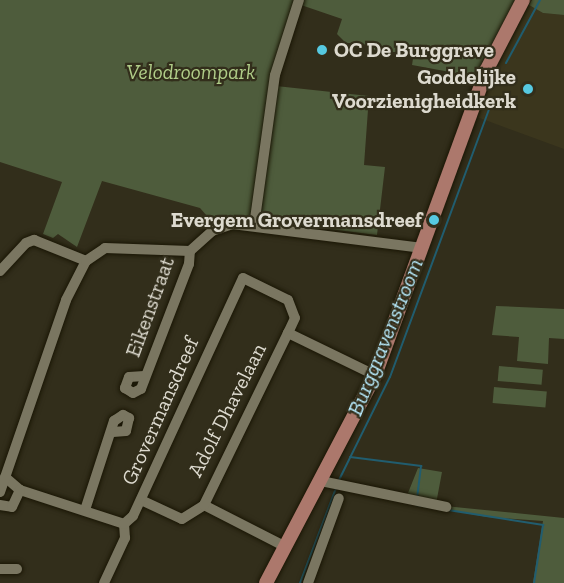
<!DOCTYPE html>
<style>
body{margin:0}
#map{position:relative;width:564px;height:583px;overflow:hidden;background:#322e1b;font-family:"Zilla Slab",serif}
div>[style]{position:absolute}
[style*='--x']{left:calc(var(--x)*1px);top:calc(var(--y)*1px);width:calc(var(--w)*1px);rotate:calc(var(--a)*1deg)}
.built>*{inset:0;background:#3b361d}
.green>*{inset:0;background:#4e5c3c;transform-origin:0 0}
.stream>*{height:2px;margin:-1px;padding:0 1px;transform-origin:1px;border-radius:1px;background:#215d6f}
.roads{filter:drop-shadow(0 0 2px #1a1605) drop-shadow(0 0 2px #1a1605)}
.minor>*{height:10px;margin:-5px;padding:0 5px;transform-origin:5px;border-radius:5px;background:#7a7661}
.major>*{height:14px;margin:-7px;padding:0 7px;transform-origin:7px;border-radius:7px;background:#ac786c}
.dots>*{width:16px;height:16px;translate:-50% -50%;box-sizing:border-box;border:3px solid #322e1b;border-radius:50%}
span{translate:-50% -50%;white-space:nowrap;text-align:center;line-height:1.15;-webkit-text-stroke:4.5px #322e1b;paint-order:stroke}
.poi-label{font-size:21px;color:#dddacf;font-weight:700}
.left{translate:0 -50%;text-align:left}
.right{translate:-100% -50%;text-align:right}
.park-label{font-size:21px;color:#b0cd88;font-style:italic}
.street-label{font-size:21px;color:#dddacf}
.water-label{font-size:22px;color:#b7eafc;font-style:italic}
</style>
<div id="map">
<div class="built">
<div style="clip-path:polygon(529px 5px,543px 13px,564px 15px,564px 149px,477px 117px,498px 63px)"></div>
</div>
<div class="green">
<div style="clip-path:polygon(0 0,518px 0,477px 77px,412px 65px,414px 52px,379px 52px,362px 43px,346px 43px,337px 34px,342px 19px,301px 5px,276px 86px,369px 96px,364px 165px,385px 167px,377px 235px,242px 218px,214px 224px,200px 208px,102px 181px,77px 247px,58px 234px,53px 238px,43px 234px,62px 182px,0 162px)"></div>
<div style="clip-path:polygon(532px 0,564px 0,564px 15px,543px 13px,529px 5px)"></div>
<div style="clip-path:polygon(496px 306px,564px 309px,564px 339px,549px 338px,548px 364px,517px 361px,519px 337px,492px 335px)"></div>
<div style="left:499px;top:366px;width:44px;height:15px;rotate:5deg"></div>
<div style="left:494px;top:387px;width:53px;height:16px;rotate:5deg"></div>
<div style="clip-path:polygon(418px 468px,442px 472px,436px 504px,406px 498px)"></div>
<div style="clip-path:polygon(405px 502px,564px 518px,564px 583px,533px 583px,543px 521px,487px 517px)"></div>
</div>
<div class="stream">
<div style="--x:506;--y:63;--w:72;--a:-61.6"></div>
<div style="--x:350;--y:457;--w:72;--a:7.2"></div>
<div style="--x:421;--y:466;--w:31;--a:97"></div>
<div style="--x:338;--y:482;--w:117;--a:-63.7"></div>
<div style="--x:390;--y:377;--w:294;--a:-69.7"></div>
<div style="--x:416;--y:505;--w:129;--a:8.9"></div>
<div style="--x:543;--y:525;--w:59;--a:98.8"></div>
<div style="--x:300;--y:583;--w:102;--a:-69.2"></div>
</div>
<div class="roads">
<div class="minor">
<div style="--x:254;--y:226;--w:152;--a:-82.1"></div>
<div style="--x:275;--y:75;--w:79;--a:-72.3"></div>
<div style="--x:0;--y:271;--w:38;--a:-47"></div>
<div style="--x:26;--y:243;--w:9;--a:-21"></div>
<div style="--x:34;--y:240;--w:56;--a:22"></div>
<div style="--x:144;--y:376;--w:15;--a:176"></div>
<div style="--x:129;--y:377;--w:12;--a:110"></div>
<div style="--x:125;--y:388;--w:9;--a:32"></div>
<div style="--x:133;--y:393;--w:9;--a:-27"></div>
<div style="--x:141;--y:389;--w:134;--a:-69"></div>
<div style="--x:189;--y:264;--w:13;--a:-86"></div>
<div style="--x:5;--y:477;--w:20;--a:41"></div>
<div style="--x:20;--y:490;--w:109;--a:18.1"></div>
<div style="--x:321;--y:481;--w:128;--a:11.7"></div>
<div style="--x:0;--y:492;--w:203;--a:-71"></div>
<div style="--x:66;--y:300;--w:44;--a:-62.9"></div>
<div style="--x:86;--y:261;--w:23;--a:-34"></div>
<div style="--x:105;--y:248;--w:85;--a:2"></div>
<div style="--x:190;--y:251;--w:30;--a:-42"></div>
<div style="--x:212;--y:231;--w:21;--a:-19"></div>
<div style="--x:232;--y:224;--w:192;--a:7.2"></div>
<div style="--x:141;--y:500;--w:45;--a:24.9"></div>
<div style="--x:182;--y:519;--w:26;--a:-32"></div>
<div style="--x:0;--y:505;--w:12;--a:9"></div>
<div style="--x:12;--y:507;--w:19;--a:-65"></div>
<div style="--x:85;--y:510;--w:94;--a:-72"></div>
<div style="--x:114;--y:421;--w:11;--a:-34"></div>
<div style="--x:123;--y:415;--w:7;--a:27"></div>
<div style="--x:129;--y:418;--w:13;--a:103"></div>
<div style="--x:126;--y:431;--w:13;--a:176"></div>
<div style="--x:286;--y:547;--w:92;--a:-152.9"></div>
<div style="--x:204;--y:505;--w:191;--a:-64"></div>
<div style="--x:0;--y:569;--w:17;--a:0"></div>
<div style="--x:104;--y:583;--w:50;--a:-65"></div>
<div style="--x:125;--y:538;--w:14;--a:-94"></div>
<div style="--x:124;--y:524;--w:12;--a:-42"></div>
<div style="--x:133;--y:516;--w:262;--a:-65.2"></div>
<div style="--x:243;--y:278;--w:50;--a:26.1"></div>
<div style="--x:288;--y:300;--w:19;--a:69"></div>
<div style="--x:295;--y:318;--w:17;--a:115"></div>
<div style="--x:288;--y:333;--w:97;--a:25.8"></div>
<div style="--x:308;--y:583;--w:90;--a:-70"></div>
</div>
<div class="major">
<div style="--x:266;--y:583;--w:235;--a:-62.3"></div>
<div style="--x:375;--y:375;--w:324;--a:-69.9"></div>
<div style="--x:486;--y:71;--w:80;--a:-62.5"></div>
</div>
</div>
<div class="dots">
<div style="left:322px;top:50px;background:#56c9e1"></div>
<div style="left:528px;top:89px;background:#56c9e1"></div>
<div style="left:434px;top:220px;background:#56c9e1"></div>
</div>
<div class="poi-label">
<span class="left" style="left:334px;top:50px">OC De Burggrave</span>
<span class="right" style="left:516px;top:89px">Goddelijke<br>Voorzienigheidkerk</span>
<span class="right" style="left:422px;top:220px">Evergem Grovermansdreef</span>
</div>
<div class="park-label">
<span style="left:191px;top:72px">Velodroompark</span>
</div>
<div class="street-label">
<span style="left:150px;top:307px;rotate:-70deg">Eikenstraat</span>
<span style="left:227px;top:410px;rotate:-63deg">Adolf Dhavelaan</span>
<span style="left:160px;top:411px;rotate:-66deg">Grovermansdreef</span>
</div>
<div class="water-label">
<span style="left:385px;top:337px;rotate:-68deg">Burggravenstroom</span>
</div>
</div>
